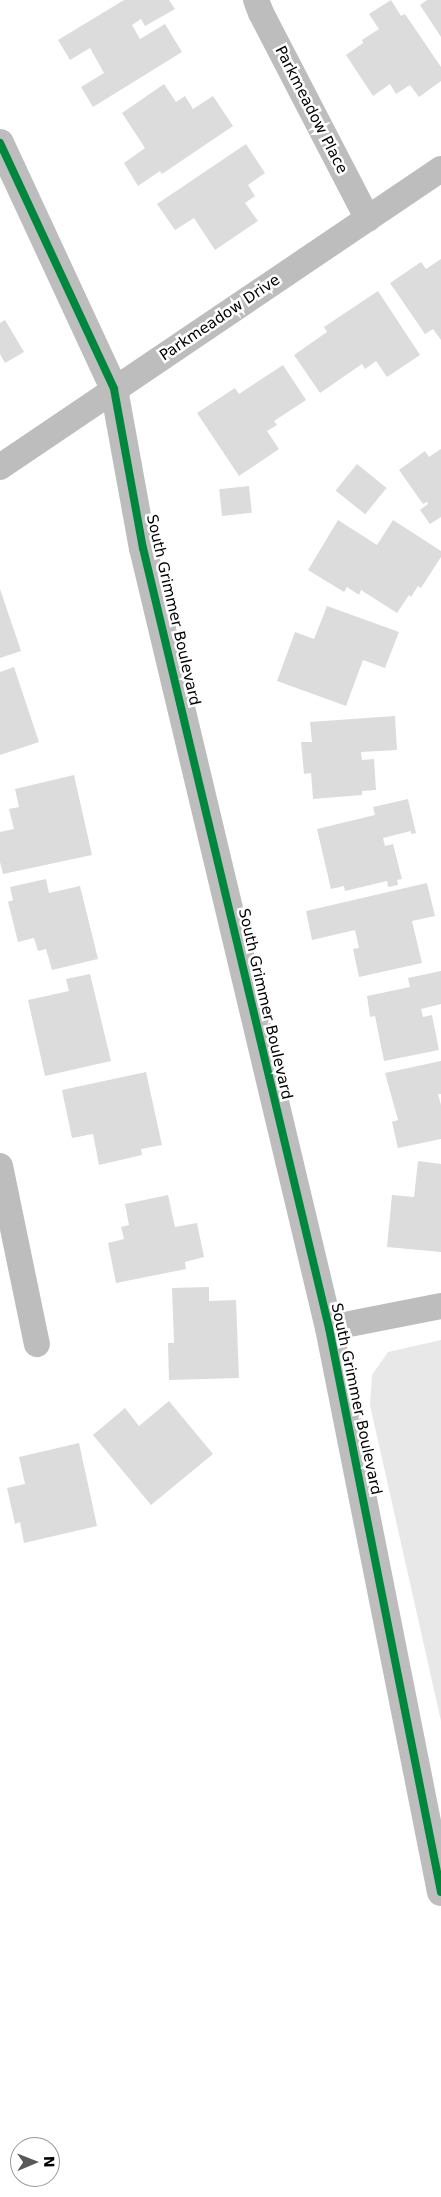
<!DOCTYPE html>
<style>
body{margin:0}
#map{position:relative;width:441px;height:2197px;overflow:hidden;background:#fff;font-family:"DejaVu Sans",sans-serif}
div>[style]{position:absolute}
[style*='--x']{left:calc(var(--x)*1px);top:calc(var(--y)*1px);width:calc(var(--w)*1px);rotate:calc(var(--a)*1deg)}
.green>*{inset:0;background:#e8e8e8}
.building>*{inset:0;background:#dcdcdc;transform-origin:0 0}
.minor>*{height:26px;margin:-13px;padding:0 13px;transform-origin:13px;border-radius:13px;background:#bdbdbd}
.tertiary>*{height:28px;margin:-14px;padding:0 14px;transform-origin:14px;border-radius:14px;background:#bdbdbd}
.cycleway>*{height:8px;margin:-4px;padding:0 4px;transform-origin:4px;border-radius:4px;background:#00873e}
span{translate:-50% -50%;white-space:nowrap;text-align:center;line-height:1.15;-webkit-text-stroke:5px #fff;paint-order:stroke}
.street-label{font-size:15px;color:#000}
.north{position:absolute;left:10px;top:2137px;width:50px;height:50px;box-sizing:border-box;background:#fff;border:1px solid #999;border-radius:50%;rotate:89deg;font-size:14px;font-weight:700;line-height:20px;text-align:center;color:#000}
.north::after{content:'';display:block;margin:auto;width:18px;height:22px;background:#595959;clip-path:polygon(50% 0,100% 100%,50% 72%,0 100%)}
</style>
<div id="map">
<div class="green">
<div style="clip-path:polygon(441px 1340px,441px 1721px,370px 1405px,372px 1375px,388px 1352px)"></div>
</div>
<div class="building">
<div style="clip-path:polygon(124px 0,169px 0,175px 9px,145px 26px,141px 19px,132px 25px,140px 39px,165px 24px,182px 52px,93px 107px,81px 87px,104px 73px,90px 48px,70px 60px,58px 40px)"></div>
<div style="clip-path:polygon(391px 0,401px 16px,405px 14px,441px 67px,441px 81px,419px 97px,410px 85px,396px 94px,390px 84px,373px 96px,346px 55px,363px 43px,362px 40px,379px 29px,369px 14px)"></div>
<div style="clip-path:polygon(427px 0,441px 0,441px 37px,420px 5px)"></div>
<div style="clip-path:polygon(164px 84px,176px 102px,185px 96px,193px 109px,213px 96px,233px 126px,162px 174px,160px 171px,138px 186px,124px 163px,145px 148px,122px 113px)"></div>
<div style="clip-path:polygon(246px 144px,265px 173px,248px 185px,255px 196px,245px 203px,258px 221px,215px 250px,194px 218px,175px 230px,157px 204px)"></div>
<div style="clip-path:polygon(441px 259px,441px 340px,433px 329px,425px 334px,390px 283px,421px 262px,426px 269px)"></div>
<div style="clip-path:polygon(378px 291px,420px 355px,387px 377px,376px 361px,365px 369px,362px 364px,320px 393px,294px 355px,327px 332px,324px 327px)"></div>
<div style="clip-path:polygon(5px 320px,24px 352px,5px 363px,0 354px,0 323px)"></div>
<div style="clip-path:polygon(283px 365px,306px 400px,274px 421px,277px 425px,267px 431px,279px 449px,239px 476px,197px 413px,235px 388px,239px 394px)"></div>
<div style="clip-path:polygon(441px 449px,441px 517px,430px 524px,420px 510px,428px 504px,427px 502px,423px 504px,399px 470px,425px 451px,429px 457px)"></div>
<div style="left:357px;top:464px;width:38px;height:34px;rotate:39deg"></div>
<div style="left:249px;top:486px;width:27px;height:30px;rotate:84deg"></div>
<div style="clip-path:polygon(338px 520px,377px 545px,393px 520px,441px 551px,441px 557px,421px 588px,418px 586px,411px 597px,409px 595px,397px 613px,361px 590px,359px 595px,347px 587px,344px 592px,308px 570px)"></div>
<div style="clip-path:polygon(0 589px,21px 651px,0 658px)"></div>
<div style="clip-path:polygon(327px 606px,399px 632px,385px 668px,363px 660px,346px 706px,277px 681px,295px 632px,314px 639px)"></div>
<div style="clip-path:polygon(14px 667px,39px 742px,0 755px,0 672px)"></div>
<div style="clip-path:polygon(395px 716px,397px 750px,361px 752px,362px 760px,374px 759px,376px 790px,362px 791px,362px 795px,313px 799px,311px 773px,304px 774px,301px 742px,312px 742px,310px 722px)"></div>
<div style="clip-path:polygon(74px 775px,92px 855px,3px 874px,0 862px,0 832px,14px 829px,9px 809px,19px 807px,15px 789px)"></div>
<div style="clip-path:polygon(408px 799px,416px 833px,411px 834px,411px 831px,383px 838px,385px 846px,393px 844px,402px 879px,397px 880px,398px 885px,388px 887px,387px 881px,345px 891px,344px 886px,331px 889px,317px 829px,375px 815px,373px 807px)"></div>
<div style="clip-path:polygon(46px 879px,49px 893px,80px 886px,98px 959px,52px 970px,46px 949px,38px 951px,34px 938px,18px 942px,8px 902px,13px 900px,10px 887px)"></div>
<div style="clip-path:polygon(427px 883px,435px 916px,412px 921px,422px 963px,359px 977px,353px 949px,359px 948px,355px 930px,312px 940px,306px 911px)"></div>
<div style="clip-path:polygon(441px 971px,441px 1004px,421px 1009px,423px 1017px,432px 1015px,439px 1050px,384px 1061px,375px 1016px,370px 1017px,367px 996px,410px 987px,408px 978px)"></div>
<div style="clip-path:polygon(90px 974px,111px 1061px,45px 1076px,28px 1000px,69px 991px,66px 979px)"></div>
<div style="clip-path:polygon(441px 1061px,441px 1094px,438px 1094px,441px 1105px,441px 1139px,398px 1148px,392px 1122px,398px 1120px,385px 1073px)"></div>
<div style="clip-path:polygon(146px 1072px,162px 1145px,141px 1149px,142px 1155px,99px 1165px,93px 1134px,72px 1138px,62px 1090px)"></div>
<div style="clip-path:polygon(418px 1161px,441px 1164px,441px 1252px,387px 1247px,392px 1195px,414px 1197px)"></div>
<div style="clip-path:polygon(168px 1195px,175px 1227px,197px 1223px,204px 1257px,185px 1262px,186px 1269px,116px 1283px,108px 1243px,124px 1239px,121px 1227px,129px 1225px,125px 1204px)"></div>
<div style="clip-path:polygon(209px 1287px,209px 1301px,236px 1300px,239px 1378px,169px 1380px,168px 1343px,174px 1343px,172px 1288px)"></div>
<div style="clip-path:polygon(169px 1401px,213px 1454px,151px 1505px,93px 1435px,125px 1408px,139px 1426px)"></div>
<div style="clip-path:polygon(79px 1443px,97px 1526px,24px 1543px,20px 1522px,15px 1524px,7px 1488px,25px 1484px,19px 1457px)"></div>
</div>
<div class="minor">
<div style="--x:256;--y:0;--w:14;--a:69"></div>
<div style="--x:261;--y:13;--w:232;--a:62.6"></div>
<div style="--x:0;--y:467;--w:532;--a:-34.05"></div>
<div style="--x:0;--y:1166;--w:182;--a:78.3"></div>
<div style="--x:329;--y:1328;--w:114;--a:-11.1"></div>
</div>
<div class="tertiary">
<div style="--x:0;--y:143;--w:271;--a:65.1"></div>
<div style="--x:114;--y:389;--w:162;--a:79.7"></div>
<div style="--x:143;--y:548;--w:802;--a:76.59"></div>
<div style="--x:329;--y:1328;--w:575;--a:78.77"></div>
</div>
<div class="cycleway">
<div style="--x:0;--y:143;--w:271;--a:65.1"></div>
<div style="--x:114;--y:389;--w:162;--a:79.7"></div>
<div style="--x:143;--y:548;--w:802;--a:76.59"></div>
<div style="--x:329;--y:1328;--w:575;--a:78.77"></div>
</div>
<div class="street-label">
<span style="left:311px;top:110px;rotate:63deg">Parkmeadow Place</span>
<span style="left:220px;top:318px;rotate:-34deg">Parkmeadow Drive</span>
<span style="left:173px;top:610px;rotate:77deg">South Grimmer Boulevard</span>
<span style="left:265px;top:1004px;rotate:77deg">South Grimmer Boulevard</span>
<span style="left:356px;top:1399px;rotate:78deg">South Grimmer Boulevard</span>
</div>
<div class="north">N</div>
</div>
